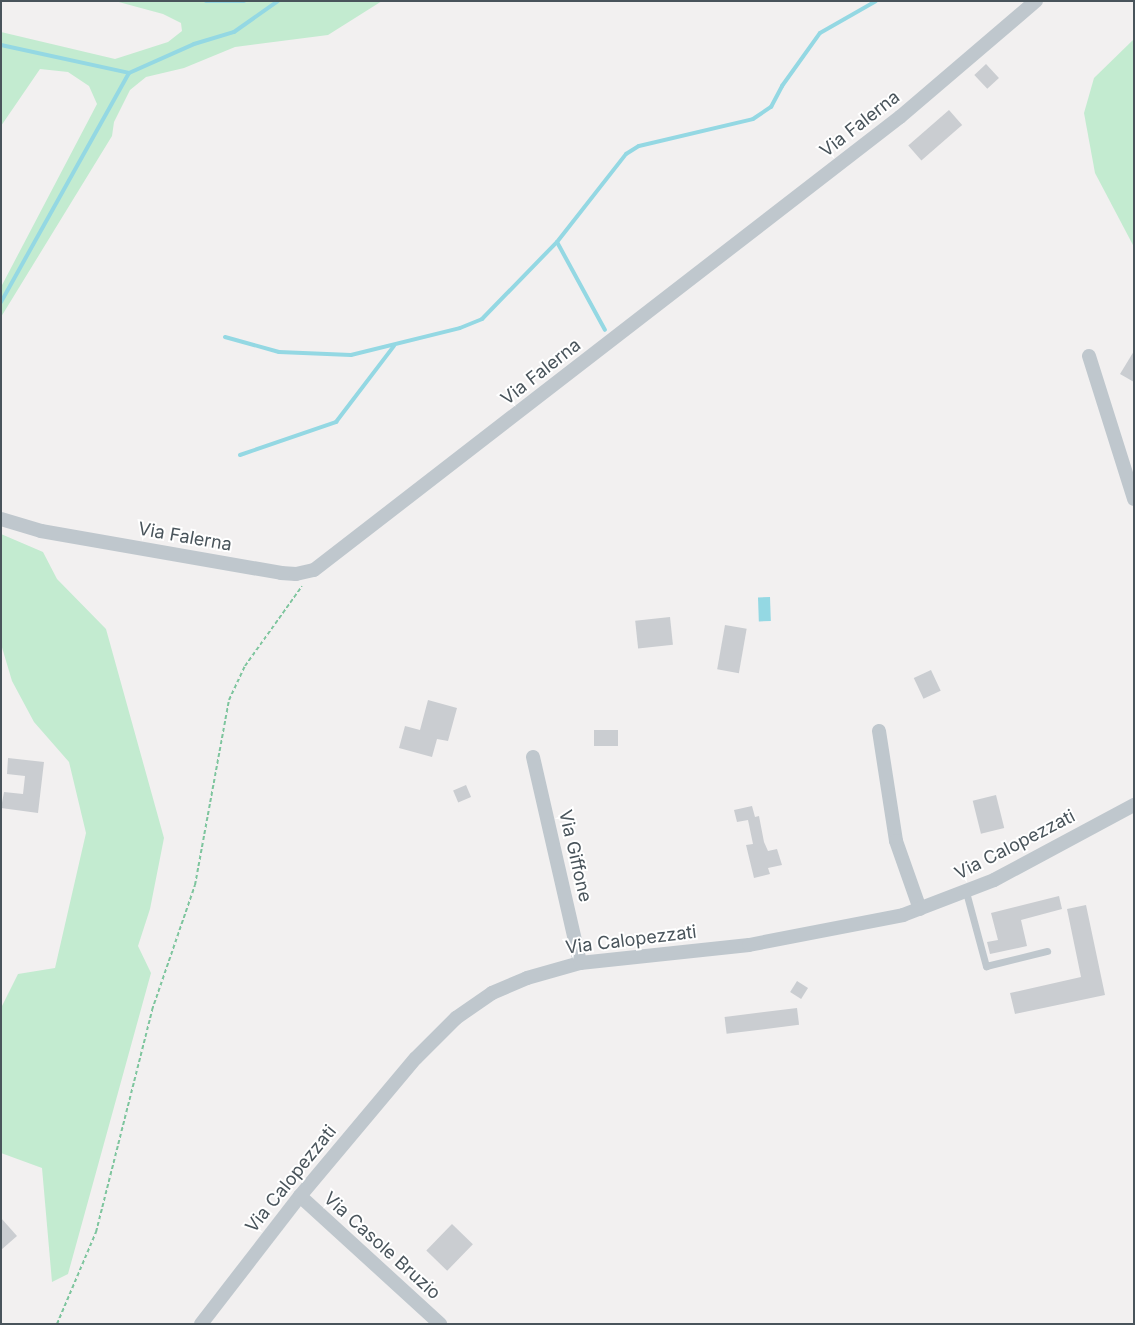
<!DOCTYPE html>
<style>
body{margin:0}
#map{position:relative;width:1135px;height:1325px;overflow:hidden;background:#f2f0f0;font-family:Inter,sans-serif}
div>[style]{position:absolute}
[style*='--x']{left:calc(var(--x)*1px);top:calc(var(--y)*1px);width:calc(var(--w)*1px);rotate:calc(var(--a)*1deg)}
.green>*{inset:0;background:#c3ebd0}
.water>*{inset:0;background:#94d8e3;transform-origin:0 0}
.stream>*{height:4px;margin:-2px;padding:0 2px;transform-origin:2px;border-radius:2px;background:#94d8e3}
.building>*{inset:0;background:#cacdd1;transform-origin:0 0}
.path>*{height:2px;margin-top:-1px;transform-origin:0;background:repeating-linear-gradient(90deg,#7ec59e 0 4px,transparent 0 6.5px)}
.service>*{height:7px;margin:-3.5px;padding:0 3.5px;transform-origin:3.5px;border-radius:3.5px;background:#bfc7cd}
.minor>*{height:14px;margin:-7px;padding:0 7px;transform-origin:7px;border-radius:7px;background:#bfc7cd}
span{translate:-50% -50%;white-space:nowrap;text-align:center;line-height:1.15;-webkit-text-stroke:4px #fff;paint-order:stroke}
.street-label{font-size:18px;color:#49545b}
.frame{position:absolute;inset:0;border:2px solid #49545b;pointer-events:none}
</style>
<div id="map">
<div class="green">
<div style="clip-path:polygon(115px 1px,382px 1px,328px 35px,235px 47px,184px 68px,146px 77px,130px 90px,114px 122px,112px 136px,1px 317px,1px 287px,97px 104px,89px 86px,68px 72px,40px 69px,1px 126px,1px 32px,115px 59px,168px 42px,182px 31px,181px 23px,163px 14px)"></div>
<div style="clip-path:polygon(1134px 39px,1134px 247px,1095px 173px,1084px 113px,1094px 78px)"></div>
<div style="clip-path:polygon(1px 534px,43px 552px,57px 579px,106px 629px,164px 838px,150px 909px,138px 946px,151px 973px,68px 1274px,52px 1282px,42px 1168px,1px 1153px,1px 1008px,18px 974px,55px 968px,86px 833px,69px 762px,34px 722px,12px 681px,1px 644px)"></div>
</div>
<div class="water">
<div style="left:770px;top:597px;width:24px;height:12px;rotate:88deg"></div>
</div>
<div class="stream">
<div style="--x:206;--y:1;--w:38;--a:0"></div>
<div style="--x:1;--y:45;--w:131;--a:12.3"></div>
<div style="--x:557;--y:242;--w:100;--a:61.4"></div>
<div style="--x:1;--y:302;--w:262;--a:-60.8"></div>
<div style="--x:129;--y:73;--w:71;--a:-24"></div>
<div style="--x:194;--y:44;--w:42;--a:-16.7"></div>
<div style="--x:234;--y:32;--w:54;--a:-35.2"></div>
<div style="--x:225;--y:337;--w:56;--a:15.5"></div>
<div style="--x:279;--y:352;--w:72;--a:2.4"></div>
<div style="--x:351;--y:355;--w:112;--a:-13.9"></div>
<div style="--x:460;--y:328;--w:24;--a:-22"></div>
<div style="--x:482;--y:319;--w:107;--a:-45.8"></div>
<div style="--x:557;--y:242;--w:112;--a:-51.9"></div>
<div style="--x:626;--y:154;--w:15;--a:-32"></div>
<div style="--x:639;--y:146;--w:117;--a:-13.3"></div>
<div style="--x:753;--y:119;--w:22;--a:-34"></div>
<div style="--x:771;--y:107;--w:24;--a:-62"></div>
<div style="--x:782;--y:86;--w:65;--a:-54.4"></div>
<div style="--x:820;--y:33;--w:64;--a:-29.7"></div>
<div style="--x:240;--y:455;--w:102;--a:-19"></div>
<div style="--x:336;--y:422;--w:96;--a:-52.7"></div>
</div>
<div class="building">
<div style="left:986px;top:64px;width:19px;height:16px;rotate:47deg"></div>
<div style="left:949px;top:110px;width:20px;height:54px;rotate:49deg"></div>
<div style="clip-path:polygon(1134px 351px,1134px 382px,1120px 374px)"></div>
<div style="left:670px;top:617px;width:28px;height:35px;rotate:84deg"></div>
<div style="left:725px;top:625px;width:22px;height:45px;rotate:10deg"></div>
<div style="left:931px;top:670px;width:23px;height:19px;rotate:65deg"></div>
<div style="clip-path:polygon(428px 700px,457px 708px,448px 741px,437px 739px,432px 757px,399px 748px,405px 726px,420px 730px)"></div>
<div style="left:594px;top:730px;width:24px;height:16px"></div>
<div style="clip-path:polygon(8px 758px,44px 762px,38px 813px,1px 808px,4px 792px,23px 794px,25px 776px,7px 774px)"></div>
<div style="left:466px;top:785px;width:13px;height:14px;rotate:67deg"></div>
<div style="left:996px;top:795px;width:34px;height:24px;rotate:76deg"></div>
<div style="clip-path:polygon(752px 806px,755px 817px,759px 816px,764px 842px,768px 851px,777px 849px,782px 865px,768px 868px,770px 874px,754px 878px,746px 845px,753px 844px,748px 820px,737px 822px,734px 810px)"></div>
<div style="clip-path:polygon(1059px 896px,1062px 909px,1021px 920px,1027px 946px,990px 954px,987px 942px,998px 940px,991px 913px)"></div>
<div style="clip-path:polygon(1086px 905px,1105px 995px,1015px 1014px,1010px 993px,1081px 977px,1067px 909px)"></div>
<div style="left:797px;top:981px;width:13px;height:13px;rotate:32deg"></div>
<div style="left:797px;top:1008px;width:17px;height:73px;rotate:83deg"></div>
<div style="clip-path:polygon(1px 1218px,17px 1236px,1px 1250px)"></div>
<div style="left:452px;top:1224px;width:29px;height:37px;rotate:44deg"></div>
</div>
<div class="path">
<div style="--x:57;--y:1324;--w:100;--a:-67"></div>
<div style="--x:96;--y:1232;--w:229;--a:-75.8"></div>
<div style="--x:152;--y:1010;--w:132;--a:-71"></div>
<div style="--x:195;--y:885;--w:188;--a:-79.6"></div>
<div style="--x:229;--y:700;--w:38;--a:-65"></div>
<div style="--x:245;--y:666;--w:98;--a:-54.5"></div>
</div>
<div class="service">
<div style="--x:966;--y:892;--w:77;--a:74.9"></div>
<div style="--x:986;--y:966;--w:63;--a:-13.8"></div>
</div>
<div class="minor">
<div style="--x:1089;--y:356;--w:150;--a:72.5"></div>
<div style="--x:1;--y:519;--w:42;--a:16.7"></div>
<div style="--x:41;--y:531;--w:244;--a:9.9"></div>
<div style="--x:281;--y:573;--w:15;--a:4"></div>
<div style="--x:296;--y:574;--w:18;--a:-13"></div>
<div style="--x:314;--y:570;--w:741;--a:-37.71"></div>
<div style="--x:900;--y:117;--w:179;--a:-40.5"></div>
<div style="--x:879;--y:731;--w:111;--a:81.2"></div>
<div style="--x:896;--y:841;--w:72;--a:70.6"></div>
<div style="--x:533;--y:757;--w:211;--a:77.1"></div>
<div style="--x:300;--y:1196;--w:190;--a:42.4"></div>
<div style="--x:201;--y:1324;--w:162;--a:-52.3"></div>
<div style="--x:300;--y:1196;--w:180;--a:-50"></div>
<div style="--x:416;--y:1058;--w:57;--a:-45"></div>
<div style="--x:456;--y:1018;--w:44;--a:-34.8"></div>
<div style="--x:492;--y:993;--w:38;--a:-23"></div>
<div style="--x:527;--y:978;--w:55;--a:-15.8"></div>
<div style="--x:580;--y:963;--w:170;--a:-6.1"></div>
<div style="--x:749;--y:945;--w:157;--a:-11"></div>
<div style="--x:903;--y:915;--w:97;--a:-21"></div>
<div style="--x:994;--y:880;--w:159;--a:-28.2"></div>
</div>
<div class="street-label">
<span style="left:860px;top:124px;rotate:-38deg">Via Falerna</span>
<span style="left:541px;top:372px;rotate:-38deg">Via Falerna</span>
<span style="left:185px;top:537px;rotate:10deg">Via Falerna</span>
<span style="left:1015px;top:845px;rotate:-27deg">Via Calopezzati</span>
<span style="left:575px;top:856px;rotate:77deg">Via Giffone</span>
<span style="left:631px;top:940px;rotate:-7deg">Via Calopezzati</span>
<span style="left:291px;top:1179px;rotate:-51deg">Via Calopezzati</span>
<span style="left:382px;top:1246px;rotate:42deg">Via Casole Bruzio</span>
</div>
<div class="frame"></div>
</div>
